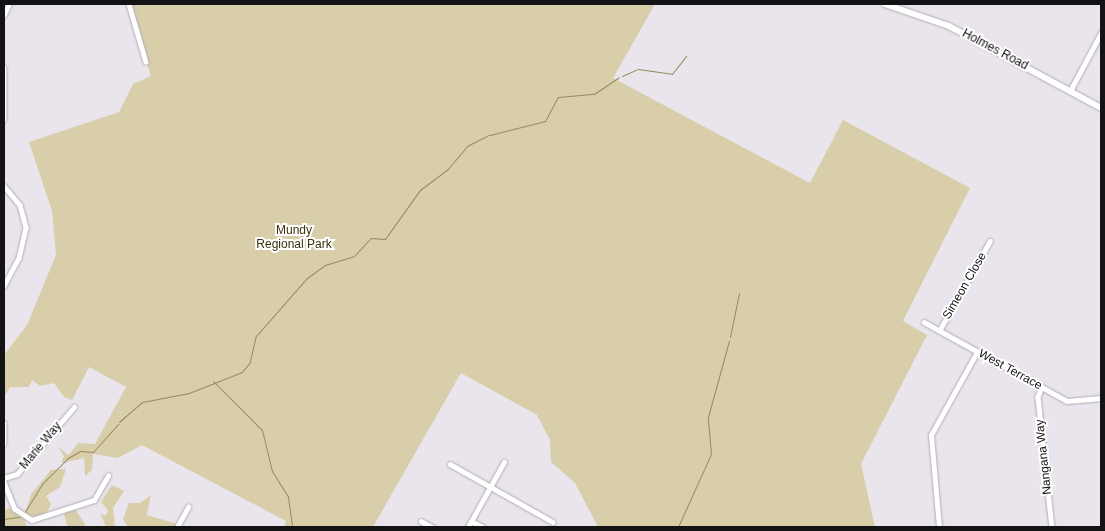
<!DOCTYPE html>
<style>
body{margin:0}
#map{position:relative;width:1105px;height:531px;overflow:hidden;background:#eae5ed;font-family:Arial,sans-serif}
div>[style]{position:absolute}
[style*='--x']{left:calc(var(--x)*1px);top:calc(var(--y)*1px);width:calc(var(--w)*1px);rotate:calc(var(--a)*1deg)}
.green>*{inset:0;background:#d8ceaa}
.stream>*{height:1px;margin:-0.5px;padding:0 0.5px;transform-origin:0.5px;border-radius:0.5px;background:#968a5f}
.roads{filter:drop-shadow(0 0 1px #b2adb5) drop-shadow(0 0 1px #b2adb5)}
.minor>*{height:4.5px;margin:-2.25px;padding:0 2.25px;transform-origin:2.25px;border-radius:2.25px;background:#fff}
.tertiary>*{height:5.5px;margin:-2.75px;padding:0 2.75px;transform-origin:2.75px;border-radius:2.75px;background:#fff}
span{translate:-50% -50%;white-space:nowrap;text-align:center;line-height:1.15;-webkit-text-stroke:4px #fff;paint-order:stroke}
.street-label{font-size:12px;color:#131214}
.park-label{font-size:12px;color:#3a300b}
.frame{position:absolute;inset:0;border:5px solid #131214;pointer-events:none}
</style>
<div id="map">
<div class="green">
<div style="clip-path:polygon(129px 4px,655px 4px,613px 78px,810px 183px,843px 120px,970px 188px,903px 321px,927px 335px,861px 464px,875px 527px,598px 527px,575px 483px,551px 462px,550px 440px,537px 415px,461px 373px,373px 527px,284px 527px,286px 521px,142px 445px,118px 458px,93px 454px,92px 470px,85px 476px,84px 458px,61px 463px,64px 456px,58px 447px,69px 455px,78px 443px,95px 444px,126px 387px,89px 367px,72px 400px,64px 397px,54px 383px,40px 386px,32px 380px,29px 387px,10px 387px,4px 397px,4px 355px,27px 325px,56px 255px,52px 211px,29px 142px,119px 112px,133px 84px,151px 76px)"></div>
<div style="clip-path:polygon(66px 469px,60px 487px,46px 496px,51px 504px,43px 520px,25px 514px,31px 494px,51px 470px)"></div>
<div style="clip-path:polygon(112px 485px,124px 491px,113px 508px,115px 527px,106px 527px,100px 513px,106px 516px,108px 510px,101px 502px)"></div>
<div style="clip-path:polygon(151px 495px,147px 515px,177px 524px,176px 527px,128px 527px,123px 519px,129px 503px,140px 503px)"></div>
<div style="clip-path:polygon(11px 508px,23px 516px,27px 527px,4px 527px,4px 510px)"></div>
<div style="clip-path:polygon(75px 509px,85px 524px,85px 527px,67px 526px,64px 513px)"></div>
</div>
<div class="stream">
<div style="--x:622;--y:76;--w:17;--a:-24"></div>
<div style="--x:638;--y:69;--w:34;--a:8"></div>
<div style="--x:672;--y:74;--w:23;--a:-52"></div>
<div style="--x:490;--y:135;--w:57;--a:-14.3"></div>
<div style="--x:545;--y:121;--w:27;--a:-62"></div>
<div style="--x:558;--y:97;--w:36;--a:-5"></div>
<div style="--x:594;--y:94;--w:30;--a:-34"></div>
<div style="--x:730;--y:337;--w:45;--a:-78.4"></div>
<div style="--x:250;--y:361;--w:26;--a:-77"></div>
<div style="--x:256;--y:336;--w:77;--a:-48.7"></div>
<div style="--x:307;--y:278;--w:22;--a:-36"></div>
<div style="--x:325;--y:265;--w:30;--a:-17"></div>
<div style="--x:354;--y:256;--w:25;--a:-47"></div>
<div style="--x:371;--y:238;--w:14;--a:4"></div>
<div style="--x:385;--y:239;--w:60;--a:-54.5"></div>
<div style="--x:420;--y:190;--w:34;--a:-37"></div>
<div style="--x:447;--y:170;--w:31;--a:-50"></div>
<div style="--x:467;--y:146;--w:25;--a:-27"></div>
<div style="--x:213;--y:381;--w:69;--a:45"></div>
<div style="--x:262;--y:430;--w:42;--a:76.3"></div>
<div style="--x:272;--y:471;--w:31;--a:58"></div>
<div style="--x:288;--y:497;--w:30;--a:82"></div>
<div style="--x:119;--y:422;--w:30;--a:-41"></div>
<div style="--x:142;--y:402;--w:48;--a:-10.8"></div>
<div style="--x:189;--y:393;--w:57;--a:-21.6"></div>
<div style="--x:242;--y:372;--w:13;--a:-51"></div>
<div style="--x:24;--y:513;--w:34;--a:-58"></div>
<div style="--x:42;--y:484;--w:37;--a:-45"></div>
<div style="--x:68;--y:458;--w:14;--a:-30"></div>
<div style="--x:80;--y:451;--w:13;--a:4"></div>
<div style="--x:93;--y:452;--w:38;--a:-48"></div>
<div style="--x:4;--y:519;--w:18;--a:-9"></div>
<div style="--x:678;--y:527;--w:80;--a:-65.7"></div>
<div style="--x:711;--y:454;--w:37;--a:-95"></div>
<div style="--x:708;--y:417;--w:79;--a:-74.6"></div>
</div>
<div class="roads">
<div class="minor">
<div style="--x:129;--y:4;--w:60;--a:73.7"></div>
<div style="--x:4;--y:15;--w:12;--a:-66"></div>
<div style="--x:4;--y:68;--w:51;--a:90"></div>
<div style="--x:1070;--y:91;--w:66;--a:-61.9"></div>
<div style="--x:4;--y:186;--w:25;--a:50"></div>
<div style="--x:20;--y:205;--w:24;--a:75"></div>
<div style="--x:26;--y:228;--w:31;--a:103"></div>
<div style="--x:19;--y:258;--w:32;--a:118"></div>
<div style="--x:924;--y:322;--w:163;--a:28.9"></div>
<div style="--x:1067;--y:401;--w:34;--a:-5"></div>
<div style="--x:939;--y:331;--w:103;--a:-60.5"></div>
<div style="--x:1042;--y:387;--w:11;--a:112"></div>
<div style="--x:1038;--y:397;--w:131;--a:83.9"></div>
<div style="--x:4;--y:423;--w:20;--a:90"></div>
<div style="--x:450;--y:464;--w:118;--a:29.4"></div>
<div style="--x:4;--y:478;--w:14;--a:-17"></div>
<div style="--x:17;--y:474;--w:88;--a:-49.6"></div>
<div style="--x:4;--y:482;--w:29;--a:68"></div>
<div style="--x:15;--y:509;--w:20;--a:33"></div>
<div style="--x:32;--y:520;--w:65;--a:-17.9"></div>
<div style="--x:94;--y:500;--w:28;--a:-60"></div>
<div style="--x:421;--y:521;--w:13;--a:29"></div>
<div style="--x:471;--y:521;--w:13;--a:27"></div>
<div style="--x:177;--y:527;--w:23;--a:-61"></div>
<div style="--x:468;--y:527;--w:74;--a:-61"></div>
<div style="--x:939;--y:527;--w:92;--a:-95"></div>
<div style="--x:931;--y:435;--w:95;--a:-61"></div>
</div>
<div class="tertiary">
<div style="--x:885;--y:4;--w:68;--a:19"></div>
<div style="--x:949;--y:26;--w:173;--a:28.3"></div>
</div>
</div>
<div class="street-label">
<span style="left:995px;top:50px;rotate:28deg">Holmes Road</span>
<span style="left:965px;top:286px;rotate:-60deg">Simeon Close</span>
<span style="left:1010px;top:370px;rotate:29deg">West Terrace</span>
<span style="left:41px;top:446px;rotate:-50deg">Marie Way</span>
<span style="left:1044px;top:457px;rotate:-96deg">Nangana Way</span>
</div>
<div class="park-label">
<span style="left:294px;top:238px">Mundy<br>Regional Park</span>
</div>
<div class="frame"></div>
</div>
